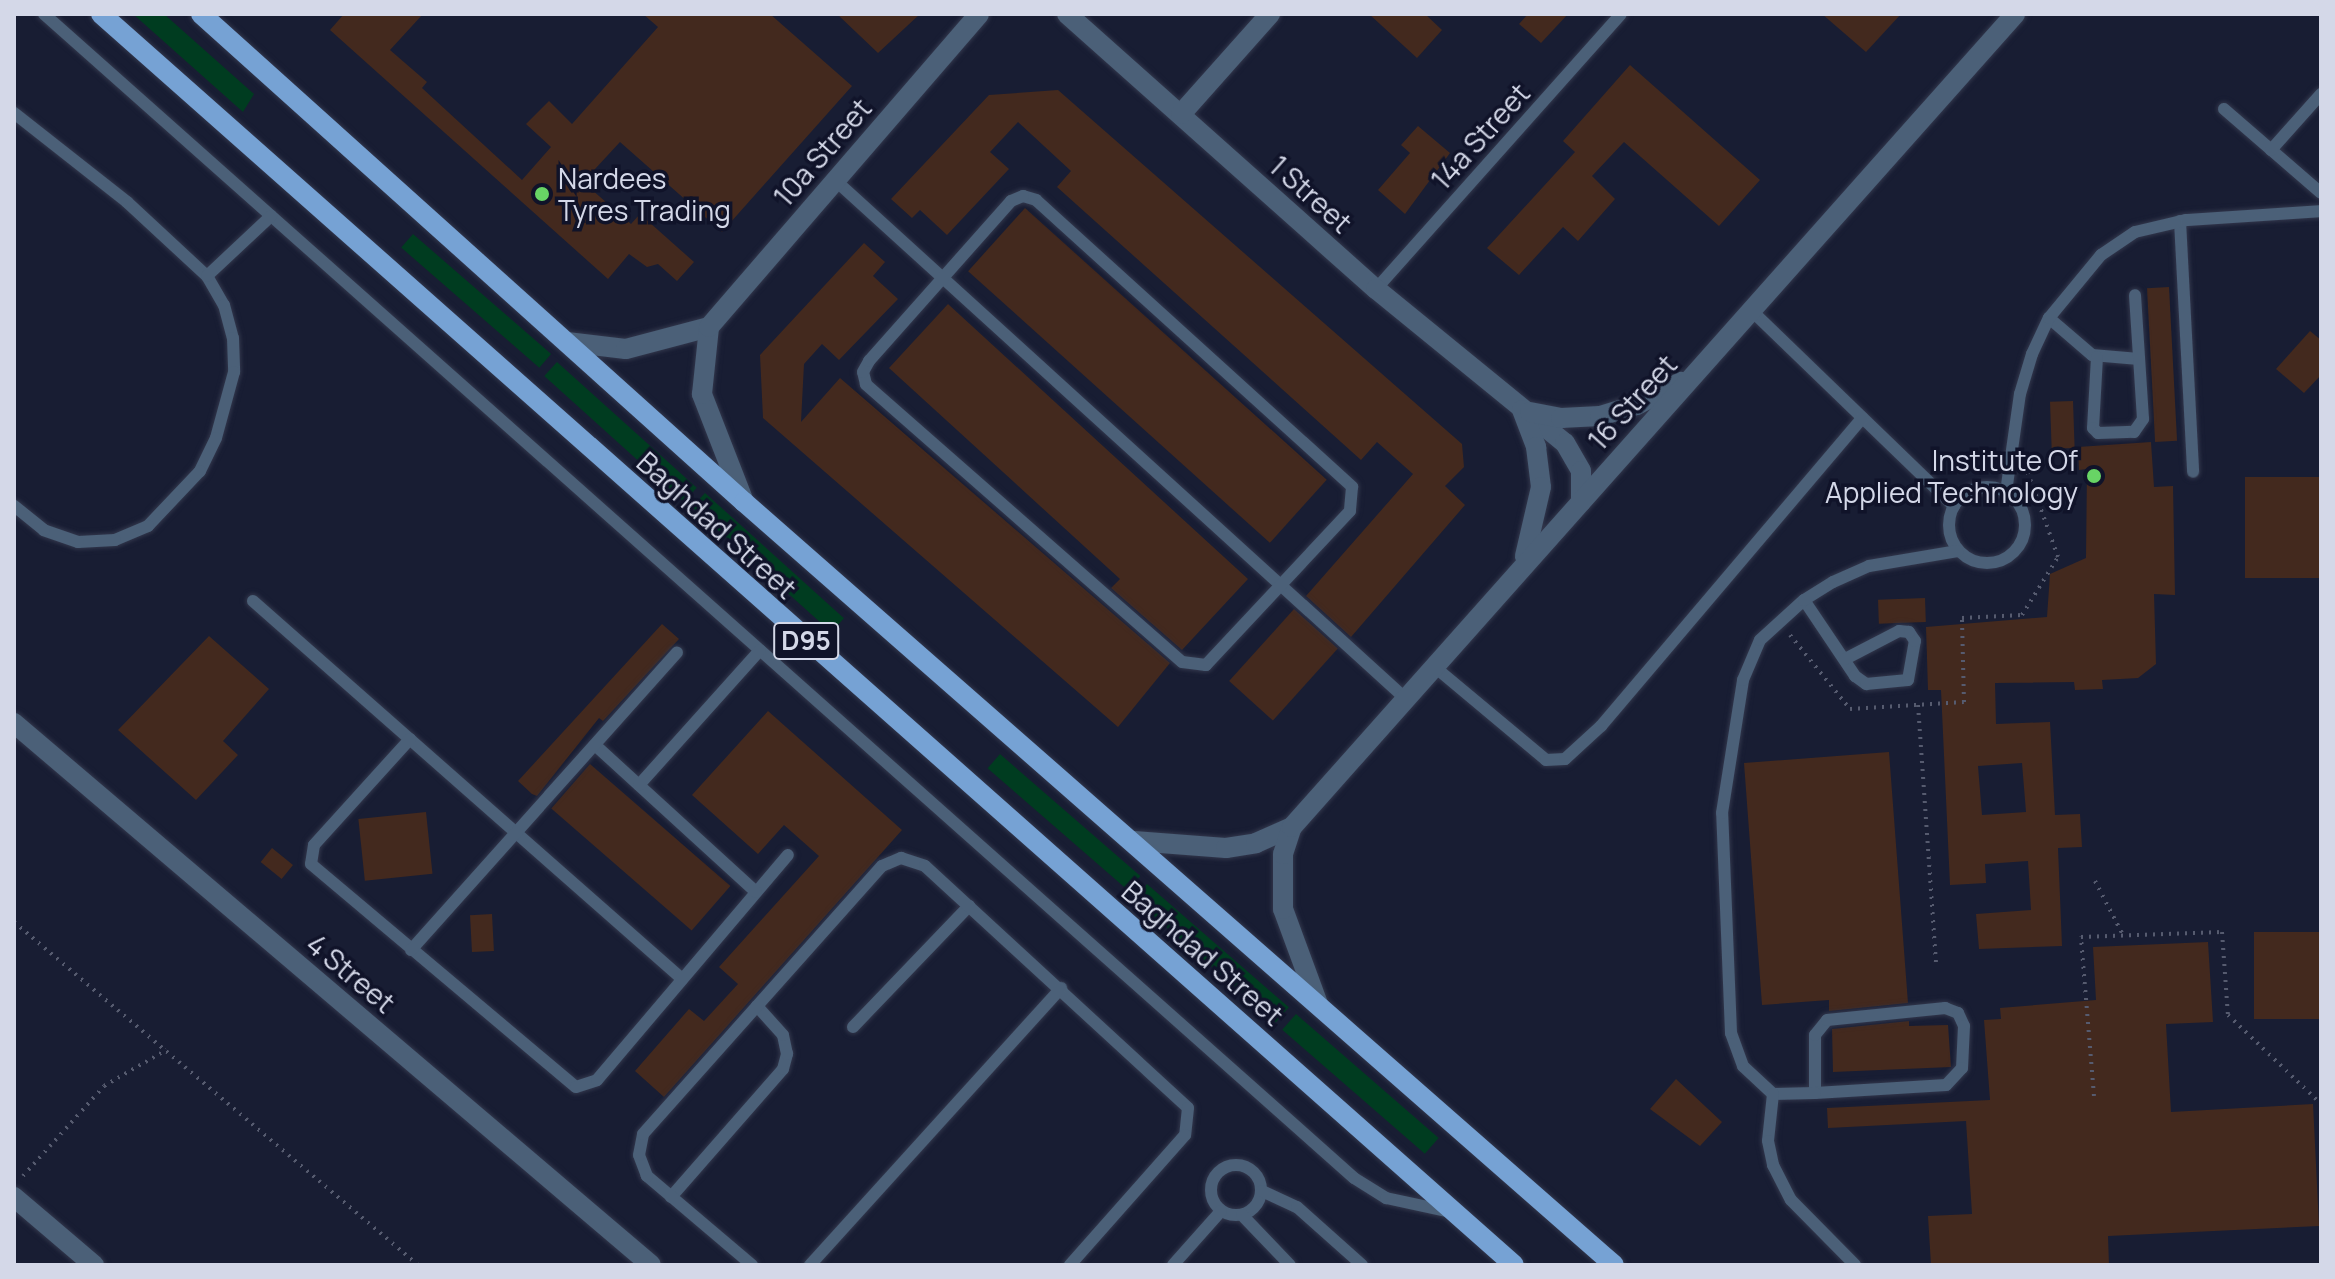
<!DOCTYPE html>
<style>
body{margin:0}
#map{position:relative;width:2335px;height:1279px;overflow:hidden;background:#181d33;font-family:Manrope,sans-serif}
div>[style]{position:absolute}
[style*='--x']{left:calc(var(--x)*1px);top:calc(var(--y)*1px);width:calc(var(--w)*1px);rotate:calc(var(--a)*1deg)}
.green>*{inset:0;background:#003c20;transform-origin:0 0}
.building>*{inset:0;background:#43291e;transform-origin:0 0}
.path>*{height:4px;margin-top:-2px;transform-origin:0;background:repeating-linear-gradient(90deg,#565b6f 0 2px,transparent 0 8px)}
.roads{filter:drop-shadow(0 0 2px #32374c) drop-shadow(0 0 2px #32374c)}
.lane>*{height:12px;margin:-6px;padding:0 6px;transform-origin:6px;border-radius:6px;background:#4b6078}
.lane>.ring{margin:-6px;padding:0;box-sizing:content-box;background:none;border:12px solid #4b6078;border-radius:50%}
.street>*{height:20px;margin:-10px;padding:0 10px;transform-origin:10px;border-radius:10px;background:#4b6078}
.primary>*{height:20px;margin:-10px;padding:0 10px;transform-origin:10px;border-radius:10px;background:#76a2d4}
.dots>*{width:22px;height:22px;translate:-50% -50%;box-sizing:border-box;border:4px solid #101329;border-radius:50%}
span{translate:-50% -50%;white-space:nowrap;text-align:center;line-height:1.15;-webkit-text-stroke:7px #101329;paint-order:stroke}
.shield-label span{padding:2px 6px;background:#101329;border:2px solid;border-radius:6px;-webkit-text-stroke-width:0}
.shield-label{font-size:26px;color:#d4d8e8;font-weight:700}
.street-label{font-size:28px;color:#d4d8e8}
.poi-label{font-size:28px;color:#d4d8e8}
.left{translate:0 -50%;text-align:left}
.right{translate:-100% -50%;text-align:right}
.frame{position:absolute;inset:0;border:16px solid #d4d8e8;pointer-events:none}
</style>
<div id="map">
<div class="green">
<div style="clip-path:polygon(133px 14px,164px 14px,254px 94px,243px 112px)"></div>
<div style="left:413px;top:234px;width:183px;height:18px;rotate:41deg"></div>
<div style="left:557px;top:362px;width:188px;height:19px;rotate:42deg"></div>
<div style="left:705px;top:493px;width:187px;height:19px;rotate:42deg"></div>
<div style="left:1000px;top:754px;width:186px;height:19px;rotate:41deg"></div>
<div style="left:1147px;top:884px;width:188px;height:20px;rotate:41deg"></div>
<div style="left:1296px;top:1014px;width:189px;height:21px;rotate:41deg"></div>
</div>
<div class="building">
<div style="clip-path:polygon(344px 14px,423px 14px,390px 50px,427px 82px,422px 88px,522px 180px,551px 147px,526px 124px,549px 101px,572px 124px,658px 27px,643px 14px,770px 14px,852px 86px,722px 232px,620px 142px,583px 182px,631px 224px,640px 214px,694px 262px,677px 281px,658px 264px,647px 267px,629px 254px,608px 279px,330px 30px)"></div>
<div style="clip-path:polygon(837px 14px,920px 14px,878px 53px)"></div>
<div style="clip-path:polygon(1369px 14px,1425px 14px,1442px 30px,1417px 58px)"></div>
<div style="clip-path:polygon(1528px 14px,1568px 14px,1541px 43px,1519px 24px)"></div>
<div style="clip-path:polygon(1822px 14px,1901px 14px,1866px 52px)"></div>
<div style="clip-path:polygon(1630px 65px,1760px 180px,1719px 226px,1624px 142px,1592px 176px,1615px 199px,1578px 241px,1563px 227px,1519px 275px,1487px 248px,1575px 152px,1563px 141px)"></div>
<div style="clip-path:polygon(1058px 90px,1462px 444px,1464px 467px,1445px 486px,1465px 505px,1351px 637px,1306px 596px,1413px 474px,1377px 442px,1361px 460px,1057px 187px,1071px 171px,1018px 122px,990px 152px,1009px 169px,947px 235px,920px 210px,912px 218px,891px 199px,989px 95px)"></div>
<div style="clip-path:polygon(1418px 126px,1450px 153px,1405px 214px,1378px 190px,1410px 153px,1401px 145px)"></div>
<div style="left:1025px;top:208px;width:406px;height:85px;rotate:42deg"></div>
<div style="clip-path:polygon(864px 243px,885px 262px,873px 276px,898px 299px,839px 360px,822px 344px,804px 364px,801px 422px,840px 378px,1170px 663px,1118px 727px,763px 418px,760px 355px)"></div>
<div style="left:2169px;top:287px;width:154px;height:22px;rotate:87deg"></div>
<div style="clip-path:polygon(948px 304px,1248px 579px,1182px 650px,1111px 588px,1120px 579px,889px 368px)"></div>
<div style="clip-path:polygon(2310px 331px,2321px 340px,2321px 375px,2304px 393px,2276px 369px)"></div>
<div style="left:2073px;top:401px;width:47px;height:23px;rotate:88deg"></div>
<div style="clip-path:polygon(evenodd,2151px 442px,2154px 487px,2173px 486px,2175px 595px,2154px 594px,2156px 664px,2138px 678px,2102px 680px,2103px 689px,2075px 690px,2074px 682px,1995px 683px,1996px 724px,2050px 722px,2055px 815px,2080px 814px,2082px 847px,2058px 848px,2062px 946px,1979px 949px,1976px 914px,2031px 910px,2028px 861px,1985px 864px,1986px 883px,1950px 885px,1941px 690px,1928px 690px,1926px 627px,2047px 617px,2050px 574px,2086px 558px,2087px 469px,2079px 470px,2078px 447px,2151px 442px,2022px 763px,2026px 812px,1982px 815px,1978px 766px,2022px 763px)"></div>
<div style="left:2321px;top:477px;width:101px;height:76px;rotate:90deg"></div>
<div style="left:1925px;top:598px;width:24px;height:47px;rotate:88deg"></div>
<div style="left:1294px;top:609px;width:59px;height:97px;rotate:42deg"></div>
<div style="clip-path:polygon(662px 624px,679px 639px,603px 721px,599px 718px,537px 796px,532px 794px,518px 781px)"></div>
<div style="clip-path:polygon(209px 636px,269px 689px,223px 741px,238px 755px,196px 800px,118px 730px)"></div>
<div style="clip-path:polygon(768px 711px,902px 830px,664px 1097px,635px 1071px,689px 1009px,704px 1021px,738px 984px,719px 967px,819px 856px,784px 825px,758px 854px,692px 795px)"></div>
<div style="clip-path:polygon(1889px 752px,1908px 1003px,1829px 1011px,1829px 1000px,1762px 1005px,1744px 763px)"></div>
<div style="left:590px;top:764px;width:186px;height:59px;rotate:41deg"></div>
<div style="left:426px;top:812px;width:62px;height:68px;rotate:84deg"></div>
<div style="left:272px;top:848px;width:27px;height:18px;rotate:39deg"></div>
<div style="left:492px;top:914px;width:37px;height:22px;rotate:87deg"></div>
<div style="left:2321px;top:932px;width:87px;height:67px;rotate:90deg"></div>
<div style="clip-path:polygon(2208px 942px,2213px 1022px,2166px 1024px,2171px 1112px,2313px 1104px,2319px 1226px,2108px 1236px,2109px 1265px,1931px 1265px,1928px 1216px,1972px 1214px,1966px 1121px,1828px 1128px,1827px 1108px,1990px 1100px,1984px 1020px,2001px 1019px,2000px 1008px,2096px 1000px,2093px 947px)"></div>
<div style="clip-path:polygon(1909px 1021px,1909px 1026px,1948px 1025px,1951px 1067px,1833px 1072px,1832px 1029px)"></div>
<div style="clip-path:polygon(1676px 1079px,1722px 1122px,1700px 1146px,1650px 1109px)"></div>
</div>
<div class="path">
<div style="--x:1790;--y:635;--w:95;--a:51"></div>
<div style="--x:1850;--y:709;--w:114;--a:-3.5"></div>
<div style="--x:1964;--y:702;--w:84;--a:-91.4"></div>
<div style="--x:1962;--y:618;--w:60;--a:-2.9"></div>
<div style="--x:2022;--y:615;--w:68;--a:-58.2"></div>
<div style="--x:2058;--y:557;--w:89;--a:-109.7"></div>
<div style="--x:1918;--y:705;--w:261;--a:86"></div>
<div style="--x:2095;--y:881;--w:61;--a:62.6"></div>
<div style="--x:14;--y:922;--w:530;--a:40.33"></div>
<div style="--x:2094;--y:1096;--w:160;--a:-94.7"></div>
<div style="--x:2081;--y:937;--w:141;--a:-2"></div>
<div style="--x:2222;--y:932;--w:83;--a:85.9"></div>
<div style="--x:2228;--y:1015;--w:129;--a:43.7"></div>
<div style="--x:23;--y:1176;--w:121;--a:-48"></div>
<div style="--x:104;--y:1086;--w:72;--a:-30.1"></div>
</div>
<div class="roads">
<div class="lane">
<div style="--x:44;--y:14;--w:1752;--a:41.62"></div>
<div style="--x:1354;--y:1178;--w:38;--a:32"></div>
<div style="--x:1386;--y:1198;--w:66;--a:12.2"></div>
<div style="--x:2224;--y:109;--w:128;--a:40.9"></div>
<div style="--x:14;--y:113;--w:144;--a:38.2"></div>
<div style="--x:127;--y:202;--w:109;--a:42.8"></div>
<div style="--x:207;--y:276;--w:34;--a:60"></div>
<div style="--x:224;--y:305;--w:34;--a:75"></div>
<div style="--x:233;--y:338;--w:34;--a:88"></div>
<div style="--x:234;--y:372;--w:68;--a:105.3"></div>
<div style="--x:216;--y:438;--w:37;--a:116"></div>
<div style="--x:200;--y:471;--w:76;--a:133.4"></div>
<div style="--x:148;--y:526;--w:36;--a:157"></div>
<div style="--x:115;--y:540;--w:37;--a:177"></div>
<div style="--x:78;--y:542;--w:36;--a:-161"></div>
<div style="--x:44;--y:530;--w:38;--a:-141"></div>
<div style="--x:2271;--y:150;--w:75;--a:-48.2"></div>
<div style="--x:835;--y:180;--w:772;--a:42.27"></div>
<div style="--x:1023;--y:196;--w:14;--a:17"></div>
<div style="--x:1036;--y:200;--w:427;--a:42.2"></div>
<div style="--x:1352;--y:487;--w:24;--a:95"></div>
<div style="--x:1350;--y:511;--w:211;--a:133.1"></div>
<div style="--x:1206;--y:665;--w:24;--a:-173"></div>
<div style="--x:1182;--y:662;--w:421;--a:-138.7"></div>
<div style="--x:866;--y:384;--w:12;--a:-104"></div>
<div style="--x:863;--y:372;--w:13;--a:-61"></div>
<div style="--x:869;--y:361;--w:214;--a:-48.4"></div>
<div style="--x:1011;--y:201;--w:13;--a:-23"></div>
<div style="--x:2180;--y:221;--w:251;--a:87"></div>
<div style="--x:207;--y:276;--w:88;--a:-43.2"></div>
<div style="--x:1376;--y:289;--w:368;--a:-48.3"></div>
<div style="--x:1751;--y:310;--w:282;--a:44"></div>
<div style="--x:2049;--y:318;--w:57;--a:40.7"></div>
<div style="--x:2092;--y:355;--w:47;--a:4.9"></div>
<div style="--x:2097;--y:357;--w:71;--a:93.2"></div>
<div style="--x:2093;--y:428;--w:7;--a:45"></div>
<div style="--x:2098;--y:433;--w:36;--a:-2"></div>
<div style="--x:2134;--y:432;--w:16;--a:-55"></div>
<div style="--x:2143;--y:419;--w:124;--a:-93.7"></div>
<div class="ring" style="left:1949px;top:487px;width:64px;height:64px"></div>
<div style="--x:2006;--y:492;--w:99;--a:-81.9"></div>
<div style="--x:2020;--y:394;--w:42;--a:-73.3"></div>
<div style="--x:2032;--y:354;--w:40;--a:-65"></div>
<div style="--x:2049;--y:318;--w:82;--a:-50.5"></div>
<div style="--x:2101;--y:255;--w:41;--a:-34.1"></div>
<div style="--x:2135;--y:232;--w:52;--a:-13.2"></div>
<div style="--x:2186;--y:220;--w:135;--a:-3.8"></div>
<div style="--x:1804;--y:600;--w:92;--a:56.1"></div>
<div style="--x:1855;--y:676;--w:14;--a:36"></div>
<div style="--x:1866;--y:684;--w:42;--a:-5.4"></div>
<div style="--x:1908;--y:680;--w:40;--a:-80"></div>
<div style="--x:1915;--y:641;--w:11;--a:-124"></div>
<div style="--x:1909;--y:632;--w:10;--a:-174"></div>
<div style="--x:1899;--y:631;--w:61;--a:152.6"></div>
<div style="--x:253;--y:601;--w:572;--a:41.38"></div>
<div style="--x:1436;--y:668;--w:143;--a:39.9"></div>
<div style="--x:1546;--y:760;--w:19;--a:-3"></div>
<div style="--x:1565;--y:759;--w:49;--a:-42.5"></div>
<div style="--x:1601;--y:726;--w:404;--a:-49.7"></div>
<div style="--x:410;--y:739;--w:143;--a:132.2"></div>
<div style="--x:314;--y:845;--w:19;--a:99"></div>
<div style="--x:311;--y:864;--w:346;--a:40.1"></div>
<div style="--x:576;--y:1087;--w:22;--a:-18"></div>
<div style="--x:597;--y:1080;--w:295;--a:-49.7"></div>
<div style="--x:595;--y:745;--w:218;--a:42.4"></div>
<div style="--x:639;--y:785;--w:181;--a:-48.1"></div>
<div style="--x:411;--y:950;--w:399;--a:-48.2"></div>
<div style="--x:853;--y:1027;--w:168;--a:-46.2"></div>
<div style="--x:1815;--y:1093;--w:58;--a:-90"></div>
<div style="--x:1815;--y:1035;--w:19;--a:-51"></div>
<div style="--x:1827;--y:1020;--w:119;--a:-5.8"></div>
<div style="--x:1945;--y:1008;--w:14;--a:21"></div>
<div style="--x:1958;--y:1013;--w:14;--a:65"></div>
<div style="--x:1964;--y:1026;--w:42;--a:92.7"></div>
<div style="--x:1962;--y:1068;--w:23;--a:133"></div>
<div style="--x:1946;--y:1085;--w:131;--a:176.5"></div>
<div style="--x:1815;--y:1093;--w:42;--a:178.6"></div>
<div style="--x:1773;--y:1094;--w:41;--a:-137"></div>
<div style="--x:1743;--y:1066;--w:35;--a:-110"></div>
<div style="--x:1731;--y:1033;--w:220;--a:-92.3"></div>
<div style="--x:1722;--y:813;--w:135;--a:-81"></div>
<div style="--x:1743;--y:680;--w:43;--a:-67"></div>
<div style="--x:1760;--y:640;--w:59;--a:-42.3"></div>
<div style="--x:1804;--y:600;--w:34;--a:-32"></div>
<div style="--x:1833;--y:582;--w:39;--a:-24"></div>
<div style="--x:1869;--y:566;--w:90;--a:-9.6"></div>
<div style="--x:1773;--y:1094;--w:47;--a:96.1"></div>
<div style="--x:1768;--y:1141;--w:25;--a:78"></div>
<div style="--x:1773;--y:1165;--w:39;--a:63"></div>
<div style="--x:1791;--y:1200;--w:91;--a:45.4"></div>
<div class="ring" style="left:1211px;top:1165px;width:38px;height:38px"></div>
<div style="--x:1262;--y:1191;--w:38;--a:25"></div>
<div style="--x:1297;--y:1207;--w:87;--a:41.7"></div>
<div style="--x:671;--y:1197;--w:170;--a:-48.8"></div>
<div style="--x:783;--y:1069;--w:16;--a:-75"></div>
<div style="--x:787;--y:1054;--w:19;--a:-102"></div>
<div style="--x:783;--y:1035;--w:39;--a:-132"></div>
<div style="--x:1242;--y:1215;--w:69;--a:46.2"></div>
<div style="--x:752;--y:1265;--w:138;--a:-139.7"></div>
<div style="--x:647;--y:1176;--w:22;--a:-111"></div>
<div style="--x:639;--y:1155;--w:21;--a:-79"></div>
<div style="--x:643;--y:1134;--w:359;--a:-48.3"></div>
<div style="--x:882;--y:866;--w:21;--a:-23"></div>
<div style="--x:901;--y:858;--w:25;--a:18"></div>
<div style="--x:925;--y:866;--w:357;--a:42.6"></div>
<div style="--x:1188;--y:1108;--w:27;--a:96"></div>
<div style="--x:1185;--y:1135;--w:174;--a:131.5"></div>
<div style="--x:810;--y:1265;--w:374;--a:-47.8"></div>
<div style="--x:1173;--y:1265;--w:72;--a:-48.4"></div>
</div>
<div class="street">
<div style="--x:1067;--y:14;--w:414;--a:41.7"></div>
<div style="--x:1376;--y:289;--w:244;--a:39.2"></div>
<div style="--x:1565;--y:443;--w:32;--a:60"></div>
<div style="--x:1581;--y:471;--w:31;--a:90"></div>
<div style="--x:1181;--y:114;--w:134;--a:-48.3"></div>
<div style="--x:567;--y:342;--w:59;--a:6.8"></div>
<div style="--x:626;--y:349;--w:86;--a:-14.8"></div>
<div style="--x:1522;--y:410;--w:40;--a:69"></div>
<div style="--x:1536;--y:447;--w:40;--a:82.9"></div>
<div style="--x:1541;--y:487;--w:71;--a:103.1"></div>
<div style="--x:1530;--y:412;--w:32;--a:11"></div>
<div style="--x:1561;--y:418;--w:39;--a:-3"></div>
<div style="--x:1600;--y:416;--w:39;--a:-17"></div>
<div style="--x:1637;--y:405;--w:50;--a:-27.6"></div>
<div style="--x:744;--y:502;--w:116;--a:-111.3"></div>
<div style="--x:702;--y:394;--w:67;--a:-84"></div>
<div style="--x:709;--y:327;--w:413;--a:-49.2"></div>
<div style="--x:14;--y:723;--w:836;--a:40.39"></div>
<div style="--x:1134;--y:841;--w:92;--a:4.4"></div>
<div style="--x:1226;--y:848;--w:30;--a:-9"></div>
<div style="--x:1256;--y:843;--w:39;--a:-24"></div>
<div style="--x:1318;--y:1004;--w:101;--a:-110.2"></div>
<div style="--x:1283;--y:909;--w:55;--a:-90"></div>
<div style="--x:1283;--y:854;--w:28;--a:-72"></div>
<div style="--x:1292;--y:827;--w:1088;--a:-48.35"></div>
<div style="--x:14;--y:1197;--w:105;--a:40.4"></div>
</div>
<div class="primary">
<div style="--x:101;--y:14;--w:1887;--a:41.52"></div>
<div style="--x:201;--y:14;--w:730;--a:41.95"></div>
<div style="--x:744;--y:502;--w:1157;--a:41.25"></div>
</div>
</div>
<div class="dots">
<div style="left:542px;top:194px;background:#68d465"></div>
<div style="left:2094px;top:476px;background:#68d465"></div>
</div>
<div class="shield-label">
<span style="left:806px;top:641px">D95</span>
</div>
<div class="street-label">
<span style="left:1480px;top:136px;rotate:-48deg">14a Street</span>
<span style="left:822px;top:152px;rotate:-49deg">10a Street</span>
<span style="left:1311px;top:194px;rotate:42deg">1 Street</span>
<span style="left:1632px;top:402px;rotate:-48deg">16 Street</span>
<span style="left:717px;top:525px;rotate:42deg">Baghdad Street</span>
<span style="left:1203px;top:953px;rotate:41deg">Baghdad Street</span>
<span style="left:351px;top:973px;rotate:40deg">4 Street</span>
</div>
<div class="poi-label">
<span class="left" style="left:558px;top:194px">Nardees<br>Tyres Trading</span>
<span class="right" style="left:2078px;top:476px">Institute Of<br>Applied Technology</span>
</div>
<div class="frame"></div>
</div>
